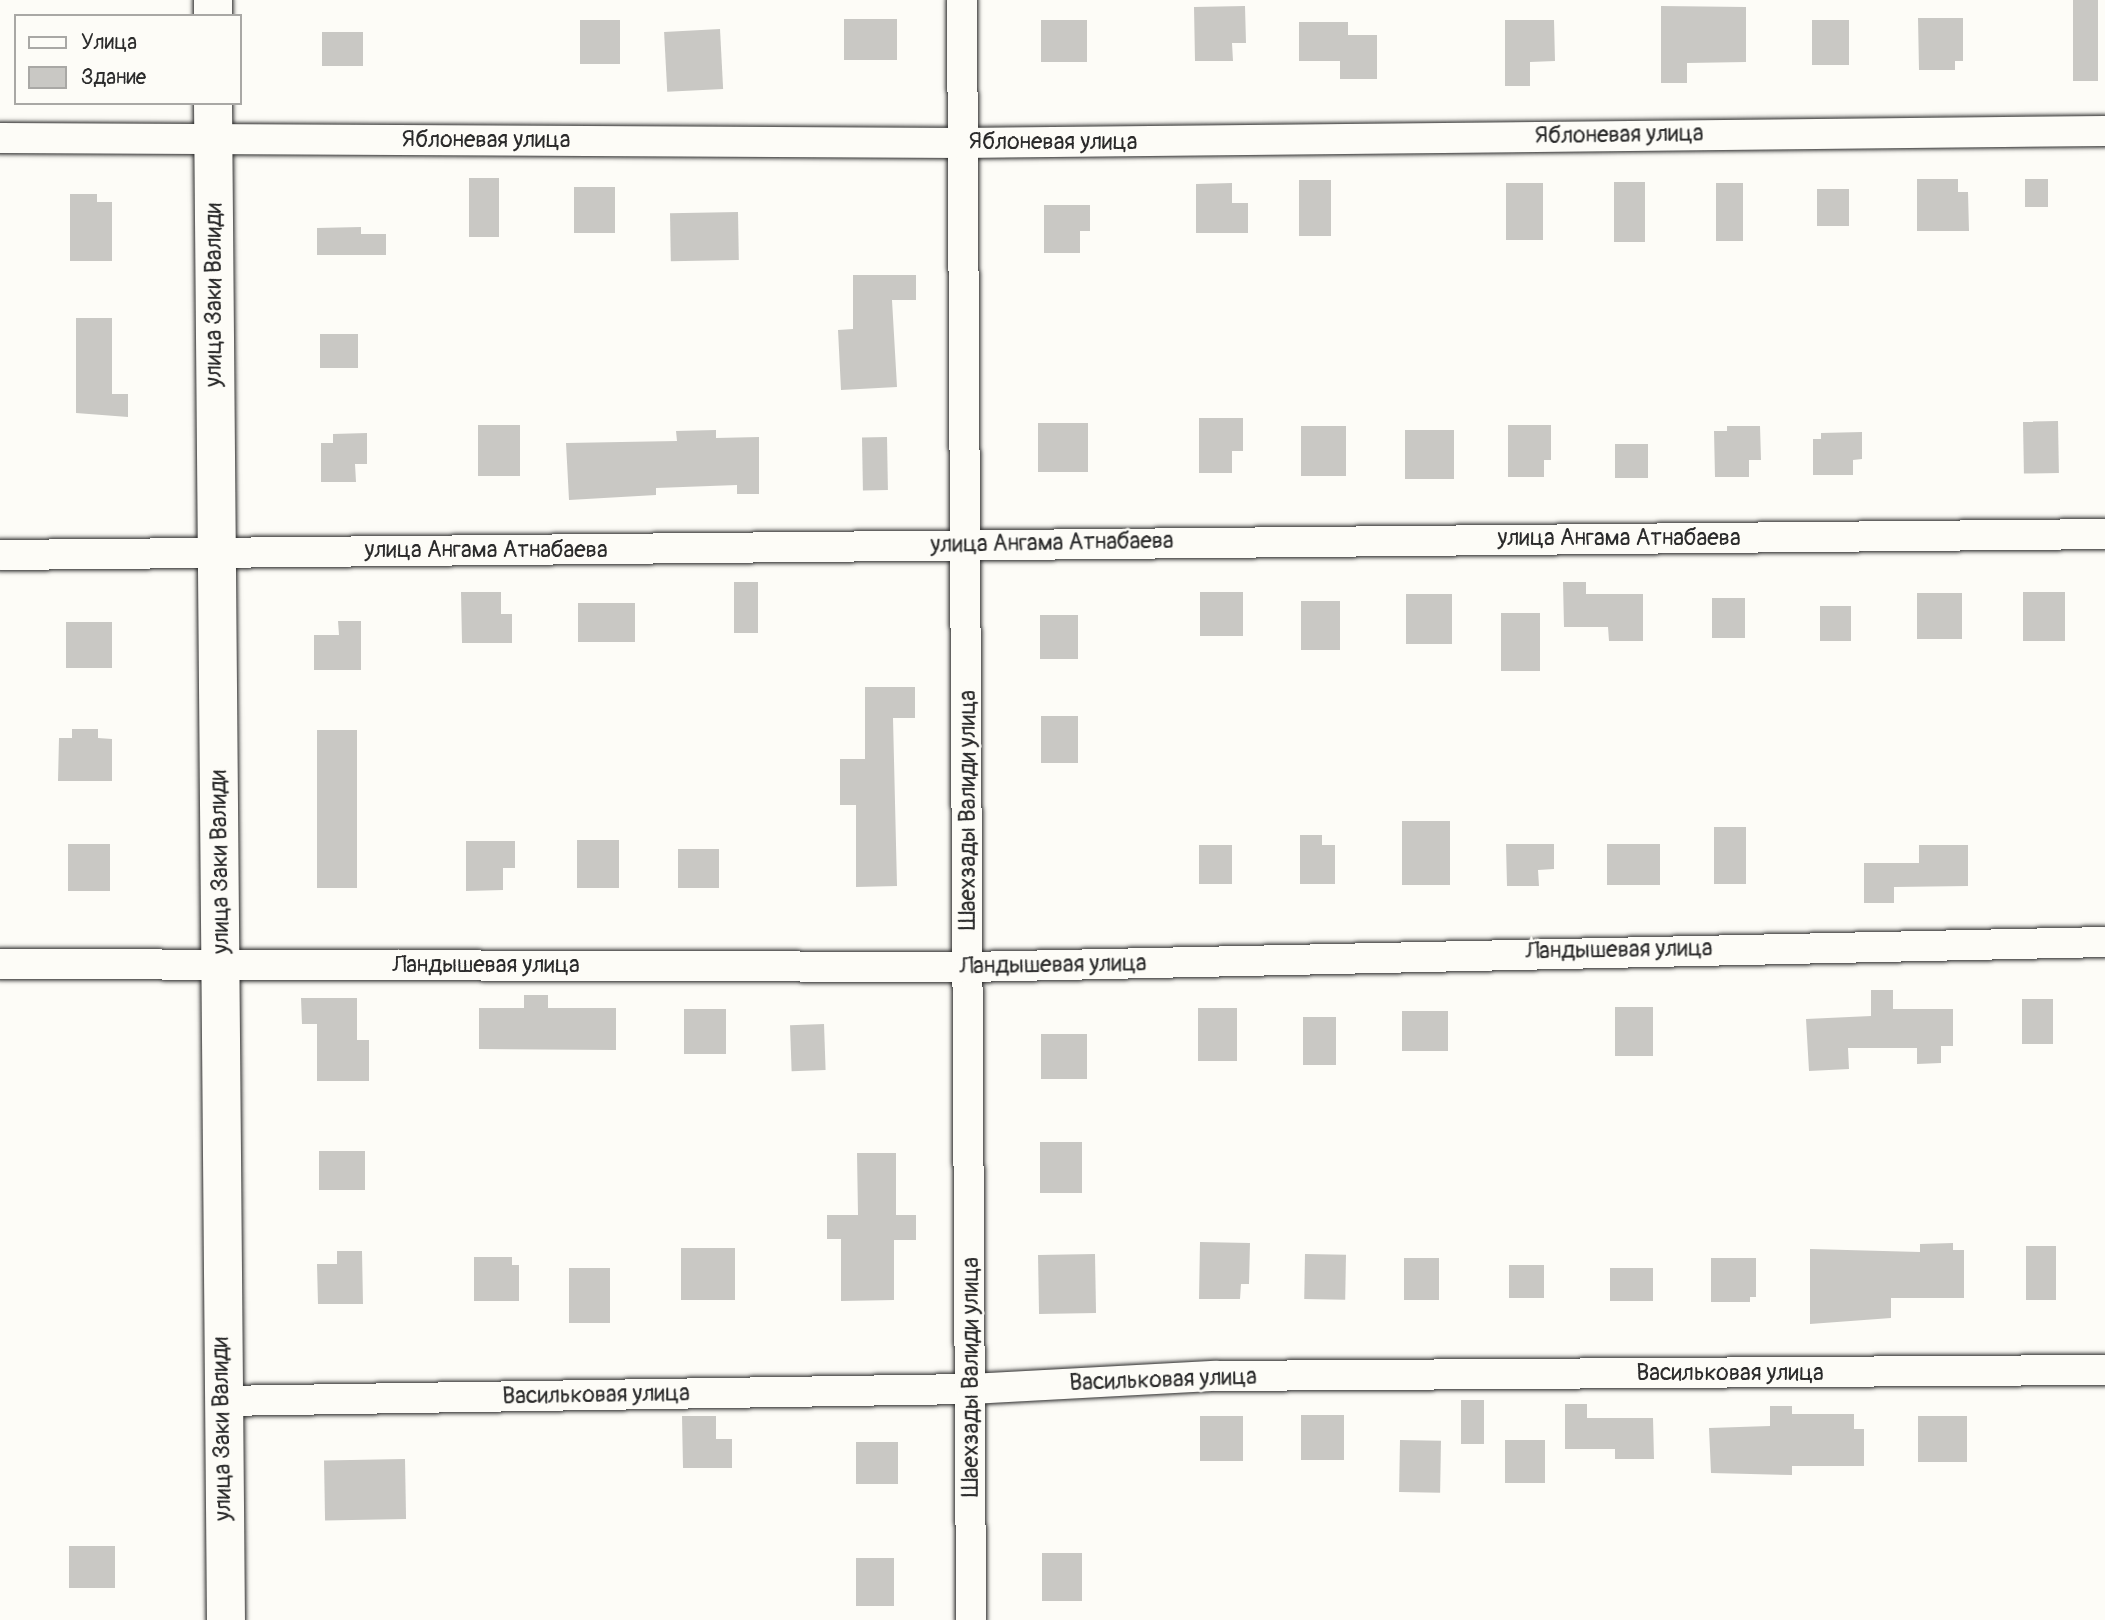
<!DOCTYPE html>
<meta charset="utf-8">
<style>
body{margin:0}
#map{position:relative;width:2105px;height:1620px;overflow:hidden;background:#fdfcf7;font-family:Pangolin,sans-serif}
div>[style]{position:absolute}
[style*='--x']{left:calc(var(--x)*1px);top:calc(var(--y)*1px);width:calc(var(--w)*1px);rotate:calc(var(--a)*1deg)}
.building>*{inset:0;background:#c9c8c4;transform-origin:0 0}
.roads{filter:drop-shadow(0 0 2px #2b2b2b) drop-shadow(0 0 2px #2b2b2b)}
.street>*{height:30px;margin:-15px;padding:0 15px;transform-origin:15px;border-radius:15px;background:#fdfcf7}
.secondary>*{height:38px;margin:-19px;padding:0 19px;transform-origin:19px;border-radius:19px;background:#fdfcf7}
span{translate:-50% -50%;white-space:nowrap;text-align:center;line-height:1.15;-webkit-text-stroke:5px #fdfcf7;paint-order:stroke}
.street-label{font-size:23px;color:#2b2b2b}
.legend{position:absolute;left:14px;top:14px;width:228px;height:91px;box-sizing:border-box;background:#fdfcf7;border:2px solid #a9a8a5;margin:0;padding:9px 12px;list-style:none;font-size:21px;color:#2b2b2b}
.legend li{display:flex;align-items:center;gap:14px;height:35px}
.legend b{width:35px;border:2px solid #a9a8a5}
</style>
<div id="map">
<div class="building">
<div style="left:2073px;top:0;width:25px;height:81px"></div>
<div style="clip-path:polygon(1245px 6px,1246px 43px,1232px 43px,1233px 61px,1195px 61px,1194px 7px)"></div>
<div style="clip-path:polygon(1661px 6px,1746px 7px,1746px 62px,1687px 63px,1687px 83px,1661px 83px)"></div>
<div style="clip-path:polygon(1918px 18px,1963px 18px,1963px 61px,1955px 61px,1955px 70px,1919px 70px)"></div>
<div style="left:844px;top:19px;width:53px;height:41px"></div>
<div style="left:580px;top:20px;width:40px;height:44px"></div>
<div style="left:1041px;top:20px;width:46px;height:42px"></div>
<div style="clip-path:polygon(1505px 20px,1554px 20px,1555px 61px,1530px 62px,1530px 86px,1505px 86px)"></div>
<div style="left:1812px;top:20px;width:37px;height:45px"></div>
<div style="clip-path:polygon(1299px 22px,1348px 22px,1348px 35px,1377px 35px,1377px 79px,1340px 79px,1340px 61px,1299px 61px)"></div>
<div style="left:720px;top:29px;width:60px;height:56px;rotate:87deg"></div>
<div style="left:322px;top:32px;width:41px;height:34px"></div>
<div style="left:469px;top:178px;width:30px;height:59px"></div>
<div style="clip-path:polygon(1917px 179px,1958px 179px,1958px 192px,1968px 192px,1969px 231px,1917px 231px)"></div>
<div style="left:2025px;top:179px;width:23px;height:28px"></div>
<div style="left:1299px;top:180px;width:32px;height:56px"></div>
<div style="left:1614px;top:182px;width:31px;height:60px"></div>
<div style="clip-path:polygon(1232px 183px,1232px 203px,1248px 203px,1248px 233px,1196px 233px,1196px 184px)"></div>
<div style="left:1506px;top:183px;width:37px;height:57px"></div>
<div style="left:1743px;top:183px;width:58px;height:27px;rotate:90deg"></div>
<div style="left:574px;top:187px;width:41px;height:46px"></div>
<div style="left:1817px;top:189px;width:32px;height:37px"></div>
<div style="clip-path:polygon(70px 194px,97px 194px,97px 202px,112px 202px,112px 261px,70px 261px)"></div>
<div style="clip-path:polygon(1044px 205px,1090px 205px,1090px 231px,1080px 231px,1080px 253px,1044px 253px)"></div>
<div style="left:738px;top:212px;width:48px;height:68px;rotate:89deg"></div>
<div style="clip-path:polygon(361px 227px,361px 234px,386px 234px,386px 255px,317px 255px,317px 228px)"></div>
<div style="clip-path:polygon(853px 275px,916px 275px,916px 300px,892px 300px,897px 387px,841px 390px,838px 330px,853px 329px)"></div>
<div style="clip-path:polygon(76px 318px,112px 318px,112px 394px,128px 394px,128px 417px,76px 413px)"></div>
<div style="left:320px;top:334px;width:38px;height:34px"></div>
<div style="clip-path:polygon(1199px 418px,1243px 418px,1243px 451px,1232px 451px,1232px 473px,1199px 473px)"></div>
<div style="left:2058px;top:421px;width:52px;height:35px;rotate:89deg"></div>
<div style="left:1038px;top:423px;width:50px;height:49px"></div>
<div style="left:520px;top:425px;width:51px;height:42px;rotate:90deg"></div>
<div style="clip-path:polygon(1508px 425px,1551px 425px,1551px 460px,1544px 460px,1544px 477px,1508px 477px)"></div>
<div style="left:1301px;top:426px;width:45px;height:50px"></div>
<div style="clip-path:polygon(1727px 426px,1760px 426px,1761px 460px,1749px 460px,1749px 477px,1715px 477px,1714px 431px,1727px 431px)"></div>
<div style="clip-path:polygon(716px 430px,716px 438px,759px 437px,759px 494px,737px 494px,737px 485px,656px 488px,656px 495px,569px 500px,566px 443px,677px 441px,676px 431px)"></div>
<div style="left:1405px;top:430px;width:49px;height:49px"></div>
<div style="clip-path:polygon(1862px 432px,1862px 459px,1853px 460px,1853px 475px,1813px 475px,1813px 439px,1821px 439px,1821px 433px)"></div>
<div style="clip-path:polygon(367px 433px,367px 464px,355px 464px,356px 482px,321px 482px,321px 443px,333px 443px,333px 434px)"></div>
<div style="left:887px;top:437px;width:53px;height:25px;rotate:89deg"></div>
<div style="left:1615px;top:444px;width:33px;height:34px"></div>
<div style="left:734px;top:582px;width:24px;height:51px"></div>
<div style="clip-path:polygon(1563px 582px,1586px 582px,1586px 594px,1643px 594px,1643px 641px,1609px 641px,1608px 627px,1564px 627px)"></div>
<div style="clip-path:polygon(461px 592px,501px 592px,501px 614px,512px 614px,512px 643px,462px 643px)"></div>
<div style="left:1200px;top:592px;width:43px;height:44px"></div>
<div style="left:2023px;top:592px;width:42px;height:49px"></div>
<div style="left:1917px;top:593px;width:45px;height:46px"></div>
<div style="left:1406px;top:594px;width:46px;height:50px"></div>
<div style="left:1712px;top:598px;width:33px;height:40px"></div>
<div style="left:1301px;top:601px;width:39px;height:49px"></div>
<div style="left:578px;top:603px;width:57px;height:39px"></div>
<div style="left:1820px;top:606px;width:31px;height:35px"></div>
<div style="left:1501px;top:613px;width:39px;height:58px"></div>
<div style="left:1040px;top:615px;width:38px;height:44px"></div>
<div style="clip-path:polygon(338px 621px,361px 621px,361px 670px,314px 670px,314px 635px,339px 635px)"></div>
<div style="left:66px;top:622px;width:46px;height:46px"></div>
<div style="clip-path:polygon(865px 687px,915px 687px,915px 718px,893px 718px,897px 886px,856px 887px,856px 805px,840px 805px,840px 759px,865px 759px)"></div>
<div style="left:1041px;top:716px;width:37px;height:47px"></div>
<div style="clip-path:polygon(72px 729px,98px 729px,98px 738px,112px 739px,112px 781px,58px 781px,59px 738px,72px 738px)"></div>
<div style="left:357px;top:730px;width:158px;height:40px;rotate:90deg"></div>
<div style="left:1402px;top:821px;width:48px;height:64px"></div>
<div style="left:1714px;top:827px;width:32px;height:57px"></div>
<div style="clip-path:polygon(1300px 835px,1322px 835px,1322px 845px,1335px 845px,1335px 884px,1300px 884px)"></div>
<div style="left:577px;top:840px;width:42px;height:48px"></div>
<div style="clip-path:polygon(466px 841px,515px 841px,515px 868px,503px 868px,503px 890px,466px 891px)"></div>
<div style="left:68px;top:844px;width:42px;height:47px"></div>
<div style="clip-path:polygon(1506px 844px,1554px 844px,1554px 869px,1538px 870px,1539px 886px,1507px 886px)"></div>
<div style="left:1607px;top:844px;width:53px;height:41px"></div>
<div style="left:1199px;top:845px;width:33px;height:39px"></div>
<div style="clip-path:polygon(1919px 845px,1968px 845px,1968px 886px,1894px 887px,1894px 903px,1864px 903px,1864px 863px,1919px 863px)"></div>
<div style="left:678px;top:849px;width:41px;height:39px"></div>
<div style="clip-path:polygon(1871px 990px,1893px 990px,1893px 1009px,1953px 1009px,1953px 1046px,1941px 1046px,1941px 1063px,1917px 1064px,1917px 1048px,1848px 1048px,1849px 1069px,1809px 1071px,1806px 1019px,1871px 1016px)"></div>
<div style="clip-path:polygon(524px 995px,548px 995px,548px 1008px,616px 1008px,616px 1050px,479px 1049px,479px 1008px,524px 1008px)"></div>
<div style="clip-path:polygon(301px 998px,357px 998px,357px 1040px,369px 1040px,369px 1081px,317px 1081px,317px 1024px,302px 1024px)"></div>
<div style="left:2022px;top:999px;width:31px;height:45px"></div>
<div style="left:1615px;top:1007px;width:38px;height:49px"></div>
<div style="left:1198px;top:1008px;width:39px;height:53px"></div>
<div style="left:684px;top:1009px;width:42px;height:45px"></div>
<div style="left:1402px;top:1011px;width:46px;height:40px"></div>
<div style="left:1303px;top:1017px;width:33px;height:48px"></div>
<div style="left:824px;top:1024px;width:46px;height:34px;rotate:88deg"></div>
<div style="left:1041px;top:1034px;width:46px;height:45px"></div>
<div style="left:1040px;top:1142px;width:42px;height:51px"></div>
<div style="left:365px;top:1151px;width:39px;height:46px;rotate:90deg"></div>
<div style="clip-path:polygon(857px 1153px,896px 1153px,896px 1215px,916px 1215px,916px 1240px,894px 1240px,894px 1300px,841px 1301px,841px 1239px,827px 1239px,827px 1215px,858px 1215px)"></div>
<div style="clip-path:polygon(1200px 1242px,1250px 1243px,1249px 1284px,1241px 1284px,1240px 1299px,1199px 1299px)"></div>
<div style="clip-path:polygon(1953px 1243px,1953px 1250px,1964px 1250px,1964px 1298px,1891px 1298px,1891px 1318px,1810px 1324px,1810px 1249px,1920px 1252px,1920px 1244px)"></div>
<div style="left:2026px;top:1246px;width:30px;height:54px"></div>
<div style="left:735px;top:1248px;width:52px;height:54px;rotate:90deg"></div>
<div style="clip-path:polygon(337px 1251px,362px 1251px,363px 1304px,318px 1304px,317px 1264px,337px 1264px)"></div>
<div style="left:1095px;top:1254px;width:59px;height:57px;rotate:89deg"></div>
<div style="left:1305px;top:1254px;width:41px;height:45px;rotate:1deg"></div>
<div style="clip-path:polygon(474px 1257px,512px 1257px,512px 1265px,519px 1265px,519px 1301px,474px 1301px)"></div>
<div style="left:1439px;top:1258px;width:42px;height:35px;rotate:90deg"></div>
<div style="clip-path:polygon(1711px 1258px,1756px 1258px,1756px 1297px,1750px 1297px,1750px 1302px,1711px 1302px)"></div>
<div style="left:1509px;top:1265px;width:35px;height:33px"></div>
<div style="left:569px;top:1268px;width:41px;height:55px"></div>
<div style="left:1610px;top:1268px;width:43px;height:33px"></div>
<div style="left:1461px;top:1400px;width:23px;height:44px"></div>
<div style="clip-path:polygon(1565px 1404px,1587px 1404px,1587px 1418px,1653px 1418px,1654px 1459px,1615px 1459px,1615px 1449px,1565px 1449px)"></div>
<div style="clip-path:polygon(1770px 1406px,1792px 1406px,1792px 1414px,1854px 1414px,1854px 1429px,1864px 1429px,1864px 1466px,1792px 1466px,1792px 1475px,1711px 1473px,1709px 1428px,1770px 1426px)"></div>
<div style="left:1301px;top:1415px;width:43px;height:45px"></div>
<div style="clip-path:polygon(682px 1416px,716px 1416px,716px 1439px,732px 1439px,732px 1468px,683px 1468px)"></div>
<div style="left:1200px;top:1416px;width:43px;height:45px"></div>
<div style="left:1918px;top:1416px;width:49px;height:46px"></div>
<div style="left:1400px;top:1440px;width:41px;height:52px;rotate:1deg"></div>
<div style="left:1505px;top:1440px;width:40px;height:43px"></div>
<div style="left:856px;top:1442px;width:42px;height:42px"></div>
<div style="left:405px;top:1459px;width:60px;height:81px;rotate:89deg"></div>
<div style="left:69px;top:1546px;width:46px;height:42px"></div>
<div style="left:1042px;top:1553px;width:40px;height:48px"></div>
<div style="left:856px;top:1558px;width:38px;height:48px"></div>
</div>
<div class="roads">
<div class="street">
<div style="--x:962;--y:0;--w:1620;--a:89.68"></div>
<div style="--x:0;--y:138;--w:961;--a:0.3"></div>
<div style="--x:961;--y:143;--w:1144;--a:-0.6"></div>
<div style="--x:0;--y:555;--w:2105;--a:-0.57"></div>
<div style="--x:0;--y:964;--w:969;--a:0.18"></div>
<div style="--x:969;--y:967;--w:1136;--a:-1.26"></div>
<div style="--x:221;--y:1401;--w:751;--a:-0.92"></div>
<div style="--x:972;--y:1389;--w:243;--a:-3.1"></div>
<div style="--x:1215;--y:1376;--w:890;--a:-0.39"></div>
</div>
<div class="secondary">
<div style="--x:213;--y:16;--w:16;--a:-90"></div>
<div style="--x:213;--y:103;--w:1517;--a:89.51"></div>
</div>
</div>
<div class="street-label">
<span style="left:1619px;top:135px;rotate:-1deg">Яблоневая улица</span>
<span style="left:486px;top:140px">Яблоневая улица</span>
<span style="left:1053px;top:142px">Яблоневая улица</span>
<span style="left:214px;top:295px;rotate:-90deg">улица Заки Валиди</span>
<span style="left:1619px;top:538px">улица Ангама Атнабаева</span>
<span style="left:1052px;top:543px;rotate:-1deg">улица Ангама Атнабаева</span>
<span style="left:486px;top:550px">улица Ангама Атнабаева</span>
<span style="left:968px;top:810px;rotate:-90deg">Шаехзады Валиди улица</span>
<span style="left:220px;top:862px;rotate:-91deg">улица Заки Валиди</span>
<span style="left:1619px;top:950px;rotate:-1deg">Ландышевая улица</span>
<span style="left:486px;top:965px">Ландышевая улица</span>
<span style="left:1053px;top:965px;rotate:-1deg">Ландышевая улица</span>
<span style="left:1730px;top:1373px">Васильковая улица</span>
<span style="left:971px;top:1377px;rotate:-90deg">Шаехзады Валиди улица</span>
<span style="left:1163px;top:1380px;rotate:-2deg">Васильковая улица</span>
<span style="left:596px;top:1395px;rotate:-1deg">Васильковая улица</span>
<span style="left:222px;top:1429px;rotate:-91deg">улица Заки Валиди</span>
</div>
<ul class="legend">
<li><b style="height:9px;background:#fdfcf7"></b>Улица</li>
<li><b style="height:19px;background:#c9c8c4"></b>Здание</li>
</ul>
</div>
